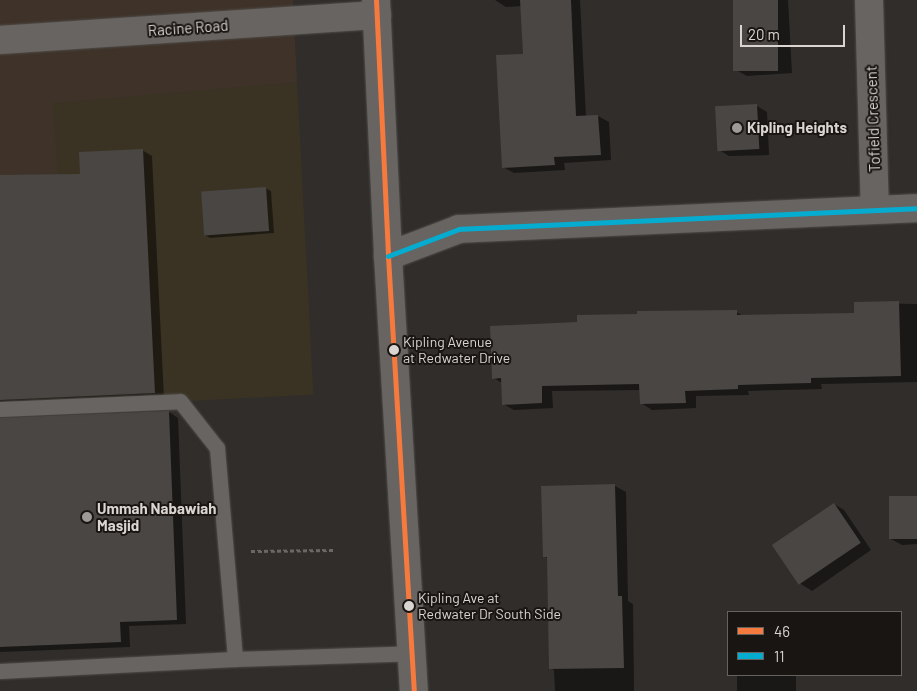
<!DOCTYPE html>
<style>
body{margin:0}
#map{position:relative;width:917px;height:691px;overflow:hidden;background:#302d2a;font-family:Barlow,sans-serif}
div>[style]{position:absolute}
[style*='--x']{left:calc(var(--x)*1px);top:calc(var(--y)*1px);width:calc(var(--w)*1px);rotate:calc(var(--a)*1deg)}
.commercial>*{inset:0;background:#3a3324;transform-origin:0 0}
.built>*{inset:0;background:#3f3329}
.shadow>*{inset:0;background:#0007;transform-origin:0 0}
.building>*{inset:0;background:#494643;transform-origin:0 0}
.path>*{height:3px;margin-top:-1.5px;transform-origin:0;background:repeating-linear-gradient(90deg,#6a6866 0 4px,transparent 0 6.5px)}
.roads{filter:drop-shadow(0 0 1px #4e4b48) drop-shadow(0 0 1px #4e4b48)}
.service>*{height:15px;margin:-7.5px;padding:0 7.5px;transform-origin:7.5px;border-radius:7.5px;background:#676461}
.minor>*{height:28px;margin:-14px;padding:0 14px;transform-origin:14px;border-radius:14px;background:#676461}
.secondary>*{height:28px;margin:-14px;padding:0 14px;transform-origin:14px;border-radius:14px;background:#676461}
.bus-1>*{height:5px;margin:-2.5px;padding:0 2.5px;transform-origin:2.5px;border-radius:2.5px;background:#f6793e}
.bus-2>*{height:5px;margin:-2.5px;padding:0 2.5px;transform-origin:2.5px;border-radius:2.5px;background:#06acd0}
.dots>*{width:14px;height:14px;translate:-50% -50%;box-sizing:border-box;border:2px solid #191512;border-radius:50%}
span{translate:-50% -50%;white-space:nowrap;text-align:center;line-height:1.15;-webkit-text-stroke:4px #191512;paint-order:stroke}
.bus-label{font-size:14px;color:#dad5d1}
.left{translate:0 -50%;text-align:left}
.street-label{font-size:15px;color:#dad5d1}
.poi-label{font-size:15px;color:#dad5d1;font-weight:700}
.legend{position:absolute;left:727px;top:611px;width:175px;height:65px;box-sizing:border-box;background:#191512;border:1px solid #66625e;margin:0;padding:6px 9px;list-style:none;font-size:15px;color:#dad5d1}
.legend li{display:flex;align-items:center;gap:10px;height:25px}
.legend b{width:25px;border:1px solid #66625e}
.scale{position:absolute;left:740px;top:25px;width:105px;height:22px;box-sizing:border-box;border:2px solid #dad5d1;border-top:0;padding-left:6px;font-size:15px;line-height:18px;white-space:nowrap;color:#dad5d1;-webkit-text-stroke:4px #191512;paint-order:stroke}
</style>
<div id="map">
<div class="commercial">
<div style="left:297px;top:82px;width:313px;height:245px;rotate:87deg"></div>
</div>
<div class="built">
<div style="clip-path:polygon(0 0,293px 0,297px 82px,53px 103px,72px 399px,0 401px)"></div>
</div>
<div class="shadow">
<div style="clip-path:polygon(495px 0,580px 0,586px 117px,598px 116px,609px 122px,611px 160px,564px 163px,565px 170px,514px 173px,503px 167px,524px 55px,522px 6px,506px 7px)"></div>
<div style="clip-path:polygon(734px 0,788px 0,792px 73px,747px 76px,736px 70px)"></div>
<div style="clip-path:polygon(757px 106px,767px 112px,769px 155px,729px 156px,719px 150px)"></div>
<div style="clip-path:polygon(142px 150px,152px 156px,164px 398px,0 415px,0 177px,82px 175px)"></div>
<div style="clip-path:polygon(265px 188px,271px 191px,274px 233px,210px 238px,205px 235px)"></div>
<div style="clip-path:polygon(855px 303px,917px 304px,917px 382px,821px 384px,822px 389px,748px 391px,749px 395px,696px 396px,696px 408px,652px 410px,641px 403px,641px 390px,552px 391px,553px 408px,514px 410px,503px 404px,502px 383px,494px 378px,578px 323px,736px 312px,745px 317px,855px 314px)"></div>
<div style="clip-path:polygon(169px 412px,178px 418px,186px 624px,129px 626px,130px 647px,0 652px,0 416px,2px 420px)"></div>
<div style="clip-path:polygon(615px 486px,626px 492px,628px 601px,633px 604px,634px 691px,555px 691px,554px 670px,550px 668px,548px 559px,544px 556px)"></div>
<div style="clip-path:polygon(917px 497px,917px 544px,902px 545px,891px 539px)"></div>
<div style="clip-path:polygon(834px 504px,844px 510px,871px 550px,812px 591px,801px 584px,774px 545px)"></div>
<div style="left:737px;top:675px;width:59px;height:16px"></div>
</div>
<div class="building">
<div style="clip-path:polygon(520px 0,571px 0,576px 116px,598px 115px,601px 155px,554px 157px,555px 165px,502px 168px,496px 55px,523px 54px)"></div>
<div style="left:733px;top:0;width:45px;height:71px"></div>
<div style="left:757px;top:104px;width:45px;height:42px;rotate:87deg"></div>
<div style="clip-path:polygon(143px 149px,155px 393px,0 400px,0 175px,80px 174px,79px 152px)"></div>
<div style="left:266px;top:187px;width:44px;height:65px;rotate:86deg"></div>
<div style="clip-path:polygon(899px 301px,901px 376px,811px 378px,811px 383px,738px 385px,738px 389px,685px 391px,686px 403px,640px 404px,639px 384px,542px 386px,542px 403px,502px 405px,501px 378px,492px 379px,490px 326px,577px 322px,577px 315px,637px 314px,637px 311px,737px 310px,737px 315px,854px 313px,854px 302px)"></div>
<div style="clip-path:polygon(169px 411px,177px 620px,120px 622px,121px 642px,0 647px,0 418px)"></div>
<div style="clip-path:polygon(615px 484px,618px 596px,622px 596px,624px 668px,549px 669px,547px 557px,543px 557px,541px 486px)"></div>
<div style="left:917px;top:496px;width:43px;height:28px;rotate:90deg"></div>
<div style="left:834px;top:503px;width:48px;height:75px;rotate:56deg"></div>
</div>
<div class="path">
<div style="--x:251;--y:551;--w:82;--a:-0.7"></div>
</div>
<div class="roads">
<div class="service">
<div style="--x:0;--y:409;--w:180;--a:-2.5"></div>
<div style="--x:180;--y:401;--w:60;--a:51.8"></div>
<div style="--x:217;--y:448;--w:212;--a:85.1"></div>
<div style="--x:235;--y:659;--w:177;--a:-1.9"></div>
<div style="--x:0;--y:671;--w:235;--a:-2.9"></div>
</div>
<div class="minor">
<div style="--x:869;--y:0;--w:209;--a:88.4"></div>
<div style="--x:0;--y:40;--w:378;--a:-3.8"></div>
<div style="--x:388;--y:256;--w:76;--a:-20.8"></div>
<div style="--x:459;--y:229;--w:458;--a:-2.6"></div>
</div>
<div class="secondary">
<div style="--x:376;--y:0;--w:256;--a:87.3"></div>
<div style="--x:388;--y:256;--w:436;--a:86.6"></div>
</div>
</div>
<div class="bus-1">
<div style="--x:376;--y:0;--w:256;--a:87.3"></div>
<div style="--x:388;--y:256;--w:436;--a:86.6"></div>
</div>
<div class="bus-2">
<div style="--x:388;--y:256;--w:76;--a:-20.8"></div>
<div style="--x:459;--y:229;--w:458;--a:-2.6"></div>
</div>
<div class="dots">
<div style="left:737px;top:128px;background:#9e9a97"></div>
<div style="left:394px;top:350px;background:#dad5d1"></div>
<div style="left:87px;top:517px;background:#9e9a97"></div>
<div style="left:409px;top:606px;background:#dad5d1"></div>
</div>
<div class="bus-label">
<span class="left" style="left:403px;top:350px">Kipling Avenue<br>at Redwater Drive</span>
<span class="left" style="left:418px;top:606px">Kipling Ave at<br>Redwater Dr South Side</span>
</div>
<div class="street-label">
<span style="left:188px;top:28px;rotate:-4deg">Racine Road</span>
<span style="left:873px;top:119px;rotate:-92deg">Tofield Crescent</span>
</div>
<div class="poi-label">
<span class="left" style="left:747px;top:128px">Kipling Heights</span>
<span class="left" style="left:97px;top:517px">Ummah Nabawiah<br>Masjid</span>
</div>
<ul class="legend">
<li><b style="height:6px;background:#f6793e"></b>46</li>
<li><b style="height:6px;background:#06acd0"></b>11</li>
</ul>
<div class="scale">20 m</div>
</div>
